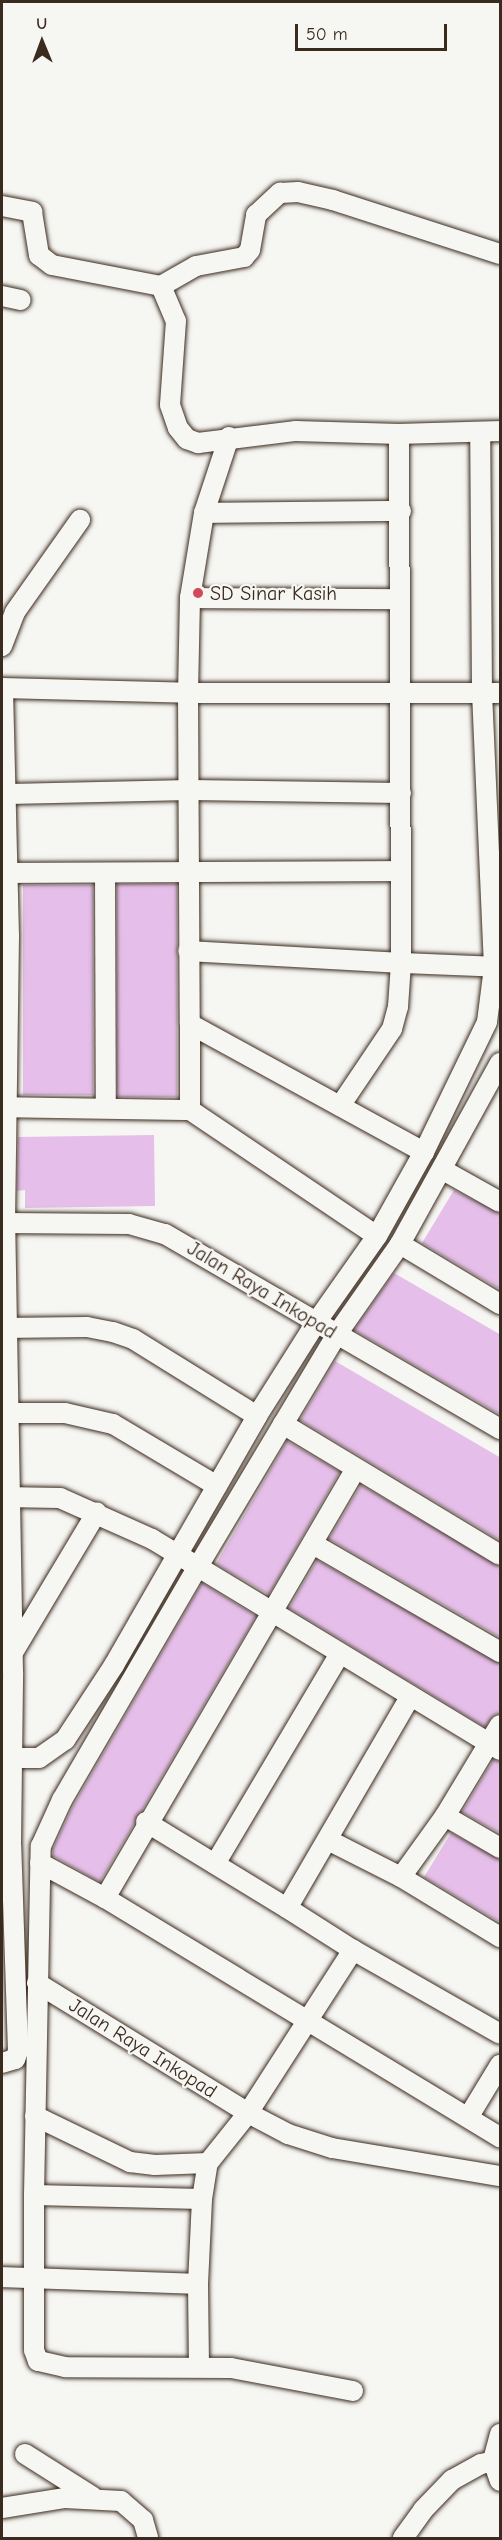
<!DOCTYPE html>
<style>
body{margin:0}
#map{position:relative;width:502px;height:2540px;overflow:hidden;background:#f6f6f2;font-family:"Comic Neue",sans-serif}
div>[style]{position:absolute}
[style*='--x']{left:calc(var(--x)*1px);top:calc(var(--y)*1px);width:calc(var(--w)*1px);rotate:calc(var(--a)*1deg)}
.building>*{inset:0;background:#e5bfe9;transform-origin:0 0}
.roads{filter:drop-shadow(0 0 2px #3b2a1e) drop-shadow(0 0 2px #3b2a1e)}
.street>*{height:20px;margin:-10px;padding:0 10px;transform-origin:10px;border-radius:10px;background:#f6f6f2}
.dots>*{width:16px;height:16px;translate:-50% -50%;box-sizing:border-box;border:3px solid #f6f6f2;border-radius:50%}
span{translate:-50% -50%;white-space:nowrap;text-align:center;line-height:1.15;-webkit-text-stroke:4.5px #f6f6f2;paint-order:stroke}
.poi-label{font-size:20px;color:#3b2a1e}
.left{translate:0 -50%;text-align:left}
.street-label{font-size:20px;color:#3b2a1e}
.frame{position:absolute;inset:0;border:3px solid #3b2a1e;pointer-events:none}
.north{position:absolute;left:12px;top:12px;width:60px;height:60px;-webkit-text-stroke:4px #f6f6f2;paint-order:stroke;rotate:359deg;font-size:16px;font-weight:700;line-height:24px;text-align:center;color:#3b2a1e}
.north::after{content:'';display:block;margin:auto;width:21px;height:27px;background:#3b2a1e;clip-path:polygon(50% 0,100% 100%,50% 72%,0 100%)}
.scale{position:absolute;left:295px;top:24px;width:152px;height:27px;box-sizing:border-box;border:3px solid #3b2a1e;border-top:0;padding-left:8px;font-size:18px;line-height:21px;white-space:nowrap;color:#3b2a1e;-webkit-text-stroke:4px #f6f6f2;paint-order:stroke}
</style>
<div id="map">
<div class="building">
<div style="left:117px;top:884px;width:60px;height:213px"></div>
<div style="left:23px;top:885px;width:70px;height:210px"></div>
<div style="clip-path:polygon(154px 1135px,155px 1206px,25px 1208px,25px 1190px,17px 1191px,18px 1137px)"></div>
<div style="clip-path:polygon(454px 1190px,501px 1214px,501px 1290px,422px 1243px)"></div>
<div style="clip-path:polygon(394px 1273px,501px 1335px,501px 1415px,354px 1330px)"></div>
<div style="clip-path:polygon(335px 1361px,501px 1458px,501px 1541px,300px 1420px)"></div>
<div style="left:287px;top:1441px;width:61px;height:142px;rotate:30deg"></div>
<div style="clip-path:polygon(361px 1485px,501px 1567px,501px 1638px,329px 1539px)"></div>
<div style="clip-path:polygon(317px 1560px,501px 1664px,501px 1713px,494px 1715px,485px 1727px,289px 1608px)"></div>
<div style="clip-path:polygon(202px 1583px,256px 1616px,100px 1882px,53px 1856px,53px 1849px,73px 1806px)"></div>
<div style="clip-path:polygon(493px 1760px,501px 1762px,501px 1834px,462px 1812px)"></div>
<div style="clip-path:polygon(451px 1833px,501px 1860px,501px 1923px,424px 1877px)"></div>
</div>
<div class="roads">
<div class="street">
<div style="--x:2;--y:206;--w:31;--a:11"></div>
<div style="--x:32;--y:212;--w:44;--a:80.8"></div>
<div style="--x:39;--y:255;--w:16;--a:38"></div>
<div style="--x:52;--y:265;--w:111;--a:10.9"></div>
<div style="--x:161;--y:286;--w:38;--a:67"></div>
<div style="--x:176;--y:321;--w:84;--a:94.1"></div>
<div style="--x:170;--y:405;--w:24;--a:71"></div>
<div style="--x:178;--y:428;--w:14;--a:51"></div>
<div style="--x:187;--y:439;--w:12;--a:20"></div>
<div style="--x:198;--y:443;--w:99;--a:-7"></div>
<div style="--x:296;--y:431;--w:103;--a:1.7"></div>
<div style="--x:399;--y:434;--w:529;--a:89.78"></div>
<div style="--x:401;--y:963;--w:213;--a:-176.8"></div>
<div style="--x:161;--y:286;--w:40;--a:-29.7"></div>
<div style="--x:196;--y:266;--w:49;--a:-10.6"></div>
<div style="--x:244;--y:257;--w:9;--a:-49"></div>
<div style="--x:250;--y:250;--w:36;--a:-80"></div>
<div style="--x:256;--y:215;--w:33;--a:-43"></div>
<div style="--x:280;--y:193;--w:18;--a:-3"></div>
<div style="--x:298;--y:192;--w:36;--a:13"></div>
<div style="--x:333;--y:200;--w:176;--a:17.9"></div>
<div style="--x:2;--y:296;--w:19;--a:12"></div>
<div style="--x:399;--y:434;--w:101;--a:-1.7"></div>
<div style="--x:229;--y:437;--w:80;--a:108.2"></div>
<div style="--x:204;--y:513;--w:86;--a:99.4"></div>
<div style="--x:190;--y:598;--w:95;--a:91.2"></div>
<div style="--x:188;--y:693;--w:312;--a:0"></div>
<div style="--x:204;--y:513;--w:197;--a:-0.6"></div>
<div style="--x:190;--y:598;--w:210;--a:0.3"></div>
<div style="--x:2;--y:646;--w:36;--a:-69"></div>
<div style="--x:15;--y:612;--w:113;--a:-54.8"></div>
<div style="--x:2;--y:688;--w:186;--a:1.5"></div>
<div style="--x:188;--y:693;--w:331;--a:89.7"></div>
<div style="--x:190;--y:1024;--w:86;--a:90"></div>
<div style="--x:190;--y:1110;--w:188;--a:-179.1"></div>
<div style="--x:9;--y:794;--w:181;--a:-1.3"></div>
<div style="--x:190;--y:790;--w:211;--a:0.8"></div>
<div style="--x:9;--y:873;--w:392;--a:-0.3"></div>
<div style="--x:105;--y:873;--w:234;--a:89.8"></div>
<div style="--x:2;--y:936;--w:7;--a:0"></div>
<div style="--x:9;--y:936;--w:248;--a:-91.4"></div>
<div style="--x:190;--y:1024;--w:267;--a:28.7"></div>
<div style="--x:340;--y:1106;--w:93;--a:-56"></div>
<div style="--x:392;--y:1029;--w:23;--a:-75"></div>
<div style="--x:398;--y:1007;--w:44;--a:-86.1"></div>
<div style="--x:401;--y:963;--w:99;--a:2.3"></div>
<div style="--x:190;--y:1110;--w:225;--a:34"></div>
<div style="--x:443;--y:1170;--w:65;--a:29.3"></div>
<div style="--x:2;--y:1223;--w:127;--a:0.5"></div>
<div style="--x:129;--y:1224;--w:37;--a:16"></div>
<div style="--x:165;--y:1234;--w:388;--a:30.2"></div>
<div style="--x:400;--y:1244;--w:117;--a:31"></div>
<div style="--x:2;--y:1328;--w:85;--a:-0.7"></div>
<div style="--x:87;--y:1327;--w:26;--a:11"></div>
<div style="--x:113;--y:1332;--w:21;--a:19"></div>
<div style="--x:133;--y:1339;--w:146;--a:31.8"></div>
<div style="--x:2;--y:1413;--w:63;--a:0"></div>
<div style="--x:65;--y:1413;--w:49;--a:12.9"></div>
<div style="--x:113;--y:1424;--w:121;--a:30.8"></div>
<div style="--x:283;--y:1424;--w:253;--a:31.1"></div>
<div style="--x:2;--y:1497;--w:58;--a:1"></div>
<div style="--x:60;--y:1498;--w:101;--a:24"></div>
<div style="--x:152;--y:1539;--w:407;--a:31.2"></div>
<div style="--x:313;--y:1544;--w:216;--a:30"></div>
<div style="--x:12;--y:1654;--w:165;--a:-59.1"></div>
<div style="--x:410;--y:1697;--w:244;--a:120.2"></div>
<div style="--x:287;--y:1908;--w:78;--a:32.5"></div>
<div style="--x:353;--y:1950;--w:169;--a:29.7"></div>
<div style="--x:2;--y:1758;--w:37;--a:0"></div>
<div style="--x:39;--y:1758;--w:32;--a:-35"></div>
<div style="--x:65;--y:1740;--w:90;--a:-56.8"></div>
<div style="--x:114;--y:1665;--w:287;--a:-60.1"></div>
<div style="--x:257;--y:1416;--w:112;--a:-57.7"></div>
<div style="--x:317;--y:1321;--w:104;--a:-54.8"></div>
<div style="--x:377;--y:1236;--w:96;--a:-60.8"></div>
<div style="--x:424;--y:1152;--w:144;--a:-64.1"></div>
<div style="--x:487;--y:1022;--w:55;--a:-82.7"></div>
<div style="--x:494;--y:967;--w:274;--a:-92.5"></div>
<div style="--x:482;--y:693;--w:261;--a:-90.4"></div>
<div style="--x:445;--y:1816;--w:64;--a:30.2"></div>
<div style="--x:146;--y:1822;--w:165;--a:31.4"></div>
<div style="--x:328;--y:1840;--w:82;--a:26.9"></div>
<div style="--x:401;--y:1877;--w:116;--a:31.2"></div>
<div style="--x:40;--y:1863;--w:74;--a:28.3"></div>
<div style="--x:105;--y:1898;--w:462;--a:31.2"></div>
<div style="--x:215;--y:1864;--w:243;--a:-59.3"></div>
<div style="--x:401;--y:1877;--w:75;--a:-54.2"></div>
<div style="--x:445;--y:1816;--w:106;--a:-58.9"></div>
<div style="--x:105;--y:1898;--w:497;--a:-59.7"></div>
<div style="--x:37;--y:1983;--w:248;--a:31.6"></div>
<div style="--x:248;--y:2113;--w:45;--a:27.7"></div>
<div style="--x:288;--y:2134;--w:46;--a:17.7"></div>
<div style="--x:332;--y:2148;--w:170;--a:9.5"></div>
<div style="--x:2;--y:2063;--w:14;--a:-17"></div>
<div style="--x:15;--y:2059;--w:9;--a:-69"></div>
<div style="--x:18;--y:2051;--w:206;--a:-91.9"></div>
<div style="--x:11;--y:1845;--w:173;--a:-89.3"></div>
<div style="--x:13;--y:1672;--w:449;--a:-91"></div>
<div style="--x:5;--y:1223;--w:287;--a:-89.2"></div>
<div style="--x:35;--y:2116;--w:106;--a:25.8"></div>
<div style="--x:130;--y:2162;--w:25;--a:7"></div>
<div style="--x:155;--y:2165;--w:53;--a:-2.2"></div>
<div style="--x:469;--y:2116;--w:60;--a:-58.7"></div>
<div style="--x:34;--y:2195;--w:168;--a:1.4"></div>
<div style="--x:2;--y:2277;--w:196;--a:2"></div>
<div style="--x:199;--y:2366;--w:82;--a:-90.7"></div>
<div style="--x:198;--y:2284;--w:85;--a:-87.3"></div>
<div style="--x:202;--y:2199;--w:36;--a:-81"></div>
<div style="--x:208;--y:2163;--w:64;--a:-51.3"></div>
<div style="--x:248;--y:2113;--w:194;--a:-57.2"></div>
<div style="--x:353;--y:2391;--w:124;--a:-169.3"></div>
<div style="--x:231;--y:2368;--w:166;--a:-179.7"></div>
<div style="--x:65;--y:2367;--w:28;--a:-167"></div>
<div style="--x:38;--y:2361;--w:12;--a:-110"></div>
<div style="--x:34;--y:2350;--w:155;--a:-90"></div>
<div style="--x:34;--y:2195;--w:349;--a:-88.9"></div>
<div style="--x:41;--y:1846;--w:51;--a:-65.5"></div>
<div style="--x:62;--y:1800;--w:268;--a:-59.8"></div>
<div style="--x:197;--y:1568;--w:273;--a:-59.1"></div>
<div style="--x:337;--y:1334;--w:110;--a:-55"></div>
<div style="--x:400;--y:1244;--w:207;--a:-61.1"></div>
<div style="--x:500;--y:2434;--w:28;--a:105"></div>
<div style="--x:493;--y:2461;--w:21;--a:71"></div>
<div style="--x:25;--y:2454;--w:80;--a:32.3"></div>
<div style="--x:2;--y:2508;--w:64;--a:-9"></div>
<div style="--x:65;--y:2498;--w:56;--a:3.1"></div>
<div style="--x:121;--y:2501;--w:29;--a:41"></div>
<div style="--x:143;--y:2520;--w:19;--a:74"></div>
<div style="--x:403;--y:2538;--w:34;--a:-54"></div>
<div style="--x:423;--y:2510;--w:42;--a:-46"></div>
<div style="--x:452;--y:2480;--w:33;--a:-29"></div>
<div style="--x:481;--y:2464;--w:19;--a:-12"></div>
</div>
</div>
<div class="dots">
<div style="left:198px;top:593px;background:#d1495b"></div>
</div>
<div class="poi-label">
<span class="left" style="left:210px;top:593px">SD Sinar Kasih</span>
</div>
<div class="street-label">
<span style="left:262px;top:1290px;rotate:31deg">Jalan Raya Inkopad</span>
<span style="left:143px;top:2048px;rotate:32deg">Jalan Raya Inkopad</span>
</div>
<div class="frame"></div>
<div class="north">U</div>
<div class="scale">50 m</div>
</div>
